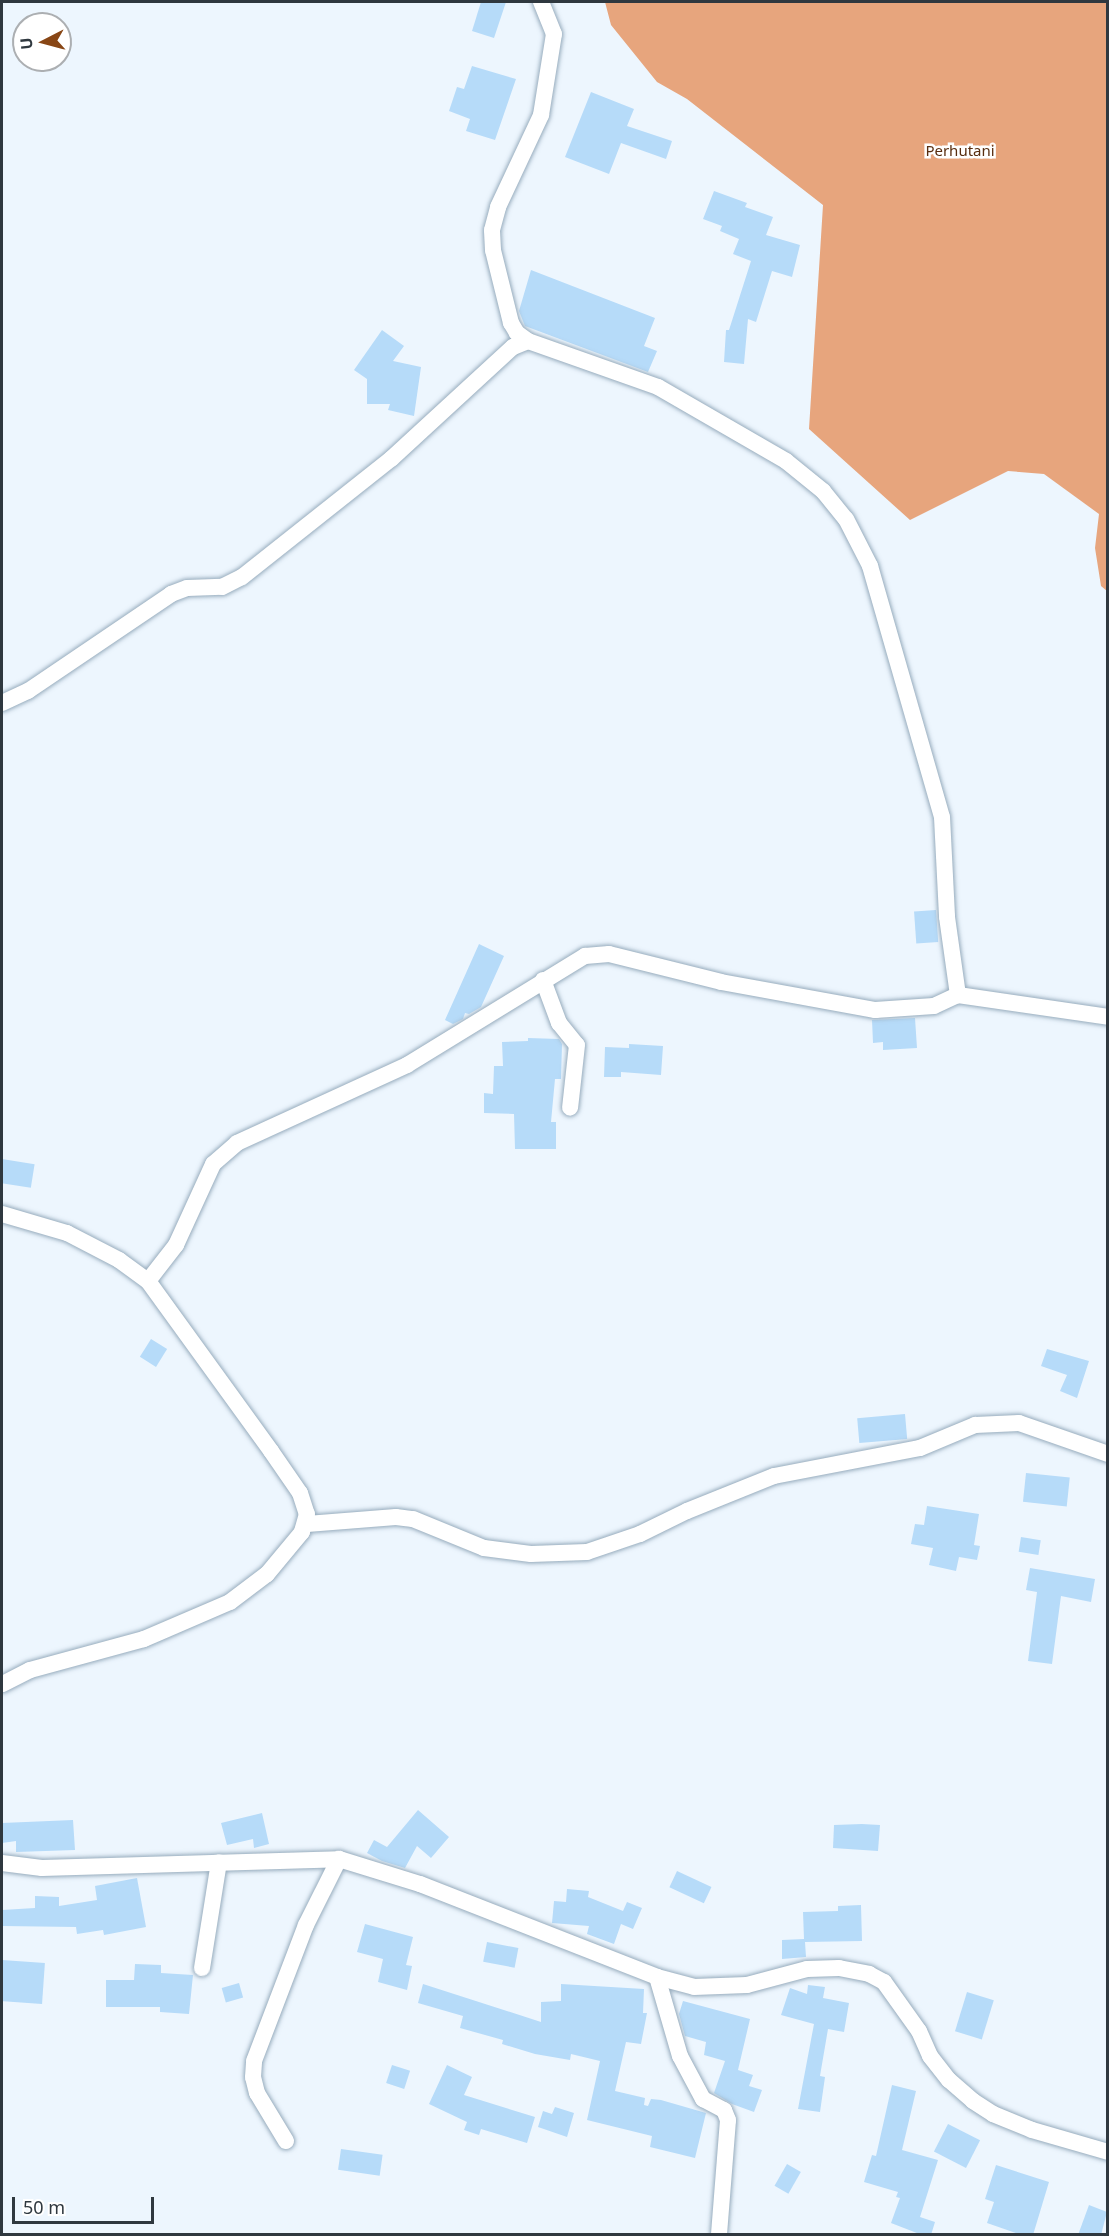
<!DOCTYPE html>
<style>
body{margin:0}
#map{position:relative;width:1109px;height:2236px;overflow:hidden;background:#edf6fe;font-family:"Noto Sans",sans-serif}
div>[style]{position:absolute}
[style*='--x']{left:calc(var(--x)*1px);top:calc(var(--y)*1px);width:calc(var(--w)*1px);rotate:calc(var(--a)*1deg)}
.forest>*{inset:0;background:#e7a57d}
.building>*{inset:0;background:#b6dbf9;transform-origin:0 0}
.roads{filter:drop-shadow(0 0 2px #97acbd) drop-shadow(0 0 2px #97acbd)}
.minor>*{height:16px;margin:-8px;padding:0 8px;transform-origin:8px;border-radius:8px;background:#fff}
span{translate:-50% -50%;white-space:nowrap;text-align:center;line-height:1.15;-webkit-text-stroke:5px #fff;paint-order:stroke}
.park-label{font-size:15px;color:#592e10}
.frame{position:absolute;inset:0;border:3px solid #2f383f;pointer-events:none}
.north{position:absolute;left:12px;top:12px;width:60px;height:60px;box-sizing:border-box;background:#fff;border:2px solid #acafb2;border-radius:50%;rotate:264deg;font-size:16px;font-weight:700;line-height:24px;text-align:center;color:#2f383f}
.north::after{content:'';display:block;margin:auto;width:21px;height:27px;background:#884615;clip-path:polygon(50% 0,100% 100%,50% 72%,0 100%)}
.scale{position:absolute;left:12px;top:2197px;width:142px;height:27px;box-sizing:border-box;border:3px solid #2f383f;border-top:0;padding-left:8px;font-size:18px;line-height:21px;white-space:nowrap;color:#2f383f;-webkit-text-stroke:4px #fff;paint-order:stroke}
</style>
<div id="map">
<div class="forest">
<div style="clip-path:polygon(605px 2px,1107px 2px,1107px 591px,1101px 586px,1095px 548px,1099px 514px,1044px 474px,1008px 471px,910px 520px,809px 429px,823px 205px,687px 99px,657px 82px,611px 25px)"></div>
</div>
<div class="building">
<div style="clip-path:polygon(481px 2px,506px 2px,494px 38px,472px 31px)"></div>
<div style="clip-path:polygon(472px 66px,516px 79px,495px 140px,466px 131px,470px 119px,449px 111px,457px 87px,464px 89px)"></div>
<div style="clip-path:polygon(591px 92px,634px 109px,627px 126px,672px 141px,666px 159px,621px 143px,609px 174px,565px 157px)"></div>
<div style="clip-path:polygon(714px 191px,747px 203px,745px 207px,773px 217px,766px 235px,800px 245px,792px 277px,772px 271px,756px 322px,748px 319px,744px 364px,724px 362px,726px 330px,729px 330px,751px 261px,733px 254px,739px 239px,720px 231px,722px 226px,703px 219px)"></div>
<div style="clip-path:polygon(531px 270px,655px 318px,644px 346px,657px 351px,648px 372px,525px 326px,519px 311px)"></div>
<div style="clip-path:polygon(382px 330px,404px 346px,393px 361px,421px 367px,414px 416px,388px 410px,390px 404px,367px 404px,367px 379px,354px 370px)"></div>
<div style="left:936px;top:910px;width:32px;height:22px;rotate:86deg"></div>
<div style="clip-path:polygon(479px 944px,504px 956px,481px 1007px,469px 1014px,465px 1013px,463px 1019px,453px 1024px,445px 1020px)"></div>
<div style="clip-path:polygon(915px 1018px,917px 1048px,883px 1050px,883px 1042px,873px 1043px,872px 1020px)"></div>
<div style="clip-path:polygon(528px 1038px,559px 1039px,562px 1044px,561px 1079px,555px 1079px,551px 1122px,556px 1122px,556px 1149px,515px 1149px,514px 1114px,484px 1113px,484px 1093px,493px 1094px,494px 1066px,503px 1066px,502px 1042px,528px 1041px)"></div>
<div style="clip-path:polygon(629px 1044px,663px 1046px,661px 1075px,621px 1072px,621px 1077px,604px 1077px,605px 1047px,629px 1048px)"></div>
<div style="left:2px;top:1159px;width:33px;height:24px;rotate:9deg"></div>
<div style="left:151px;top:1339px;width:19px;height:21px;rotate:32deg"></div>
<div style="clip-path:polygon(1047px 1349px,1089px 1361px,1077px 1398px,1060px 1391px,1067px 1375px,1041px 1366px)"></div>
<div style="left:905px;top:1414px;width:25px;height:48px;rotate:85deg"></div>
<div style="left:1026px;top:1473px;width:44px;height:29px;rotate:6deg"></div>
<div style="clip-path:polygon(927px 1506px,979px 1514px,974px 1545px,980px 1546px,977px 1560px,959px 1557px,956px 1571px,929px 1565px,933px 1548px,911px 1544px,915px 1524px,924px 1525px)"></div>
<div style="left:1021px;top:1537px;width:20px;height:15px;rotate:9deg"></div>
<div style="clip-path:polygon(1030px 1568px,1095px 1579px,1091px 1602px,1061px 1596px,1052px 1664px,1028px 1661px,1037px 1592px,1026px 1590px)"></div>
<div style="clip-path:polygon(418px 1810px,449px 1837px,431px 1858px,417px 1846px,405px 1868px,382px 1861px,367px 1853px,374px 1840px,387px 1847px)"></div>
<div style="clip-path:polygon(262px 1813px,269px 1844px,254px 1848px,253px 1839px,227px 1845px,221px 1823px)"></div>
<div style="clip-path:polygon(73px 1820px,75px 1850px,16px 1852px,16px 1841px,2px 1843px,2px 1823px)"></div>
<div style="clip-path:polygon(862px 1824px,880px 1825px,878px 1851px,833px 1848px,834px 1825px)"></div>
<div style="left:677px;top:1871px;width:38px;height:18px;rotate:25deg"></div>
<div style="clip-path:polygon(137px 1878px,146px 1927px,104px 1935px,103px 1930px,77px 1934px,76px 1927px,2px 1926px,2px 1910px,35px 1908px,35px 1896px,59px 1897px,59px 1906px,97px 1900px,95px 1886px)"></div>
<div style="clip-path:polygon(567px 1889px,589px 1891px,588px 1897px,623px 1911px,627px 1902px,642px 1908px,633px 1929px,621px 1924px,614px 1944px,587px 1934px,589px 1926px,552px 1923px,554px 1901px,566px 1902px)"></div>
<div style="clip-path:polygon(861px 1905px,862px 1941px,805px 1942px,806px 1957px,782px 1959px,782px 1940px,804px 1939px,803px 1912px,838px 1911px,838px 1906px)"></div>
<div style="clip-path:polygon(365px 1924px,413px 1937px,406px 1965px,412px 1966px,407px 1990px,378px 1982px,383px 1959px,357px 1952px)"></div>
<div style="left:487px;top:1942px;width:32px;height:20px;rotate:11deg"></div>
<div style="left:2px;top:1960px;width:43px;height:41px;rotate:4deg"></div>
<div style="clip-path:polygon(135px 1964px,161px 1965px,161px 1973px,193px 1975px,189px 2014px,160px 2012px,160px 2007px,106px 2007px,106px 1980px,134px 1980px)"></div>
<div style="left:239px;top:1983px;width:15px;height:18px;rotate:74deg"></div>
<div style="clip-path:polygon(423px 1984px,541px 2022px,541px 2002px,561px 2001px,561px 1984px,644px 1989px,643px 2013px,647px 2013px,641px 2044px,626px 2042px,615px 2091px,645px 2098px,644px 2105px,648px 2106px,651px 2099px,661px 2100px,706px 2113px,695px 2158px,650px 2147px,652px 2136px,587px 2120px,600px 2061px,571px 2054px,570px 2060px,535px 2054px,502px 2044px,503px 2040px,460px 2028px,463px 2016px,418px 2003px)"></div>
<div style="clip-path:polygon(808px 1985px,825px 1987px,823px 1998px,849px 2003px,844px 2032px,828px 2029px,820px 2076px,825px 2077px,820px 2112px,798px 2109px,814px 2024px,781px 2015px,790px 1988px,807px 1994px)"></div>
<div style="left:967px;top:1992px;width:28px;height:41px;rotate:17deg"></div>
<div style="clip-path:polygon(683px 2001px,750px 2019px,738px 2070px,753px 2075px,749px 2086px,762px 2090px,754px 2112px,732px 2104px,714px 2093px,725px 2061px,704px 2055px,706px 2042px,685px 2036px,679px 2014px)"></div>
<div style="left:392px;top:2065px;width:19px;height:19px;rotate:18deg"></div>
<div style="clip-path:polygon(447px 2065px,472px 2077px,464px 2095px,535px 2117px,527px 2143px,481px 2129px,479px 2135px,464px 2130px,467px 2122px,429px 2104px)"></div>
<div style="clip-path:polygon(892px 2085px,916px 2091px,902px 2150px,938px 2160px,920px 2217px,935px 2222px,931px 2235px,922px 2235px,891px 2223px,900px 2198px,896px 2197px,898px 2192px,864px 2182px,872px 2155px,876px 2156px)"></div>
<div style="clip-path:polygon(555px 2107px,574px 2113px,567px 2137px,538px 2127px,543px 2111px,552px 2114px)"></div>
<div style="left:948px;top:2124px;width:36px;height:31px;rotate:27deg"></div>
<div style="left:341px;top:2149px;width:42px;height:21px;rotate:8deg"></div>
<div style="left:787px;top:2164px;width:16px;height:25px;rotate:30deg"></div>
<div style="clip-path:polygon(996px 2165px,1049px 2182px,1033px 2235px,1022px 2235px,987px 2223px,994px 2202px,985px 2199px)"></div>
<div style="clip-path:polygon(1089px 2205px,1107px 2212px,1101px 2235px,1078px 2235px)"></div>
</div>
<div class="roads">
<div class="minor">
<div style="--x:528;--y:341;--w:14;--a:-144"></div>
<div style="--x:517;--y:333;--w:12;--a:-121"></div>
<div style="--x:511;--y:323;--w:75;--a:-103.9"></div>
<div style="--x:493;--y:250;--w:20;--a:-93"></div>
<div style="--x:492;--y:230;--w:24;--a:-75"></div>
<div style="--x:498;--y:207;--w:102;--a:-64.9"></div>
<div style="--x:541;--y:115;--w:82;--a:-80.9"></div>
<div style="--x:554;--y:34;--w:35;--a:-112"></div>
<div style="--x:2;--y:703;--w:29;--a:-25"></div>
<div style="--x:28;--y:691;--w:173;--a:-34.1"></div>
<div style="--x:171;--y:594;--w:17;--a:-21"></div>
<div style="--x:187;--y:588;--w:35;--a:-2"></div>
<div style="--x:222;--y:587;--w:22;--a:-27"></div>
<div style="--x:242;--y:577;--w:190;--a:-38.4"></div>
<div style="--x:391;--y:459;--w:166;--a:-42.6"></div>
<div style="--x:513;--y:347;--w:16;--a:-22"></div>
<div style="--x:528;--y:341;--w:138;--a:19.5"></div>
<div style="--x:658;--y:387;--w:148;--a:30"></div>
<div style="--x:786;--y:461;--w:48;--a:39"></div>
<div style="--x:823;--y:491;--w:36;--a:51"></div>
<div style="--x:846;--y:519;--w:53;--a:62.9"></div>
<div style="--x:870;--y:566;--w:261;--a:74"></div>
<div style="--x:942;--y:817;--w:100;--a:87.1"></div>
<div style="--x:947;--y:917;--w:79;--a:82"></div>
<div style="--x:543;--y:980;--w:46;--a:69.6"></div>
<div style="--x:559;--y:1023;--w:28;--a:51"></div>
<div style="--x:577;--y:1045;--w:63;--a:96.3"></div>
<div style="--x:2;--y:1214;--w:68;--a:16.3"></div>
<div style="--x:67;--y:1233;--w:59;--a:27.4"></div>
<div style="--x:119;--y:1260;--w:36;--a:36"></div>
<div style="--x:148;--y:1281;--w:210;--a:54.1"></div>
<div style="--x:271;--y:1451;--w:51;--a:55.4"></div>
<div style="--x:300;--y:1493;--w:22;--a:72"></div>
<div style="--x:307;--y:1514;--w:19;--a:106"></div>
<div style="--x:302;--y:1532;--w:55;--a:129.8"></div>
<div style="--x:267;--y:1574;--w:46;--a:142.9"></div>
<div style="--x:230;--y:1602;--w:94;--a:156.7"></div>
<div style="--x:144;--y:1639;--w:118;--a:164.8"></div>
<div style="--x:30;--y:1670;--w:31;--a:153"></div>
<div style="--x:148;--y:1281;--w:46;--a:-52.1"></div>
<div style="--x:176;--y:1245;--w:89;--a:-65.4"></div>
<div style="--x:213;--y:1164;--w:32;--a:-41"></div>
<div style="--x:237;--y:1143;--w:187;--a:-24.6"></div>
<div style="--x:407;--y:1065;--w:209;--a:-31.5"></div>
<div style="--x:585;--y:956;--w:24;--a:-5"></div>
<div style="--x:609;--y:954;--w:115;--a:14"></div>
<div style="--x:721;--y:982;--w:157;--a:10.3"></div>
<div style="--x:875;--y:1010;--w:59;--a:-3.9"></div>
<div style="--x:934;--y:1006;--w:26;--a:-25"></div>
<div style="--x:958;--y:995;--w:152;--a:8.3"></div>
<div style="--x:307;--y:1524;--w:89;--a:-4.5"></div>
<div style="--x:396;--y:1517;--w:17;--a:7"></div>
<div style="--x:413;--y:1519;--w:77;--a:22.2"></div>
<div style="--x:484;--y:1548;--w:47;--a:7.3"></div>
<div style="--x:531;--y:1554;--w:56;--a:-2"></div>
<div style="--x:587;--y:1552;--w:56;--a:-18.8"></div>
<div style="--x:640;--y:1534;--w:52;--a:-26.1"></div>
<div style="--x:687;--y:1511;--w:94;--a:-21.9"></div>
<div style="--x:774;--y:1476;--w:149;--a:-10.9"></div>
<div style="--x:920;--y:1448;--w:60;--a:-22.7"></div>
<div style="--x:975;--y:1425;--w:44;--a:-2.6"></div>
<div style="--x:1019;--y:1423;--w:94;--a:19.2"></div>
<div style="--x:2;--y:1863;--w:40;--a:7.1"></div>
<div style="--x:42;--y:1868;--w:297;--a:-1.7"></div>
<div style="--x:339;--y:1859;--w:85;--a:17.2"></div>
<div style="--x:420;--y:1884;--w:255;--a:21.4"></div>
<div style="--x:657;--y:1977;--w:38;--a:15"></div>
<div style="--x:694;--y:1987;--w:53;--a:-2.2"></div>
<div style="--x:747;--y:1985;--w:62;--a:-14.9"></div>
<div style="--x:807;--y:1969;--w:32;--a:-2"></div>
<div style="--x:839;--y:1968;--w:31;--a:11"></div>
<div style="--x:869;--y:1974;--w:17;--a:28"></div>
<div style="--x:884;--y:1982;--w:60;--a:54.5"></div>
<div style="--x:919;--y:2031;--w:27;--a:66"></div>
<div style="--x:930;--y:2056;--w:31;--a:52"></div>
<div style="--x:949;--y:2080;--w:32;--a:41"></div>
<div style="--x:973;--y:2101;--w:24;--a:33"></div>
<div style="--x:993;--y:2114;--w:42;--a:22.3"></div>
<div style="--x:1032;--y:2130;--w:79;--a:16.1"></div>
<div style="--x:202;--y:1968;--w:107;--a:-80.9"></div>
<div style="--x:657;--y:1977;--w:82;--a:73.8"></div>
<div style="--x:680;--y:2056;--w:49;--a:61.9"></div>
<div style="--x:703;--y:2099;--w:24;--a:28"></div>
<div style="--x:724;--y:2110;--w:11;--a:68"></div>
<div style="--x:728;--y:2120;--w:114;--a:94.5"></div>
<div style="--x:286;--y:2141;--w:56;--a:-121.1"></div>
<div style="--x:257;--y:2093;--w:16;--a:-104"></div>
<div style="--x:253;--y:2077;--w:16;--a:-86"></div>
<div style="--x:254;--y:2061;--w:146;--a:-69.1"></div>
<div style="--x:306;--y:1925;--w:74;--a:-63.4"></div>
</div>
</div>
<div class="park-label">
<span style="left:960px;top:151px">Perhutani</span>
</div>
<div class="frame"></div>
<div class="north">U</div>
<div class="scale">50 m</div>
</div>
